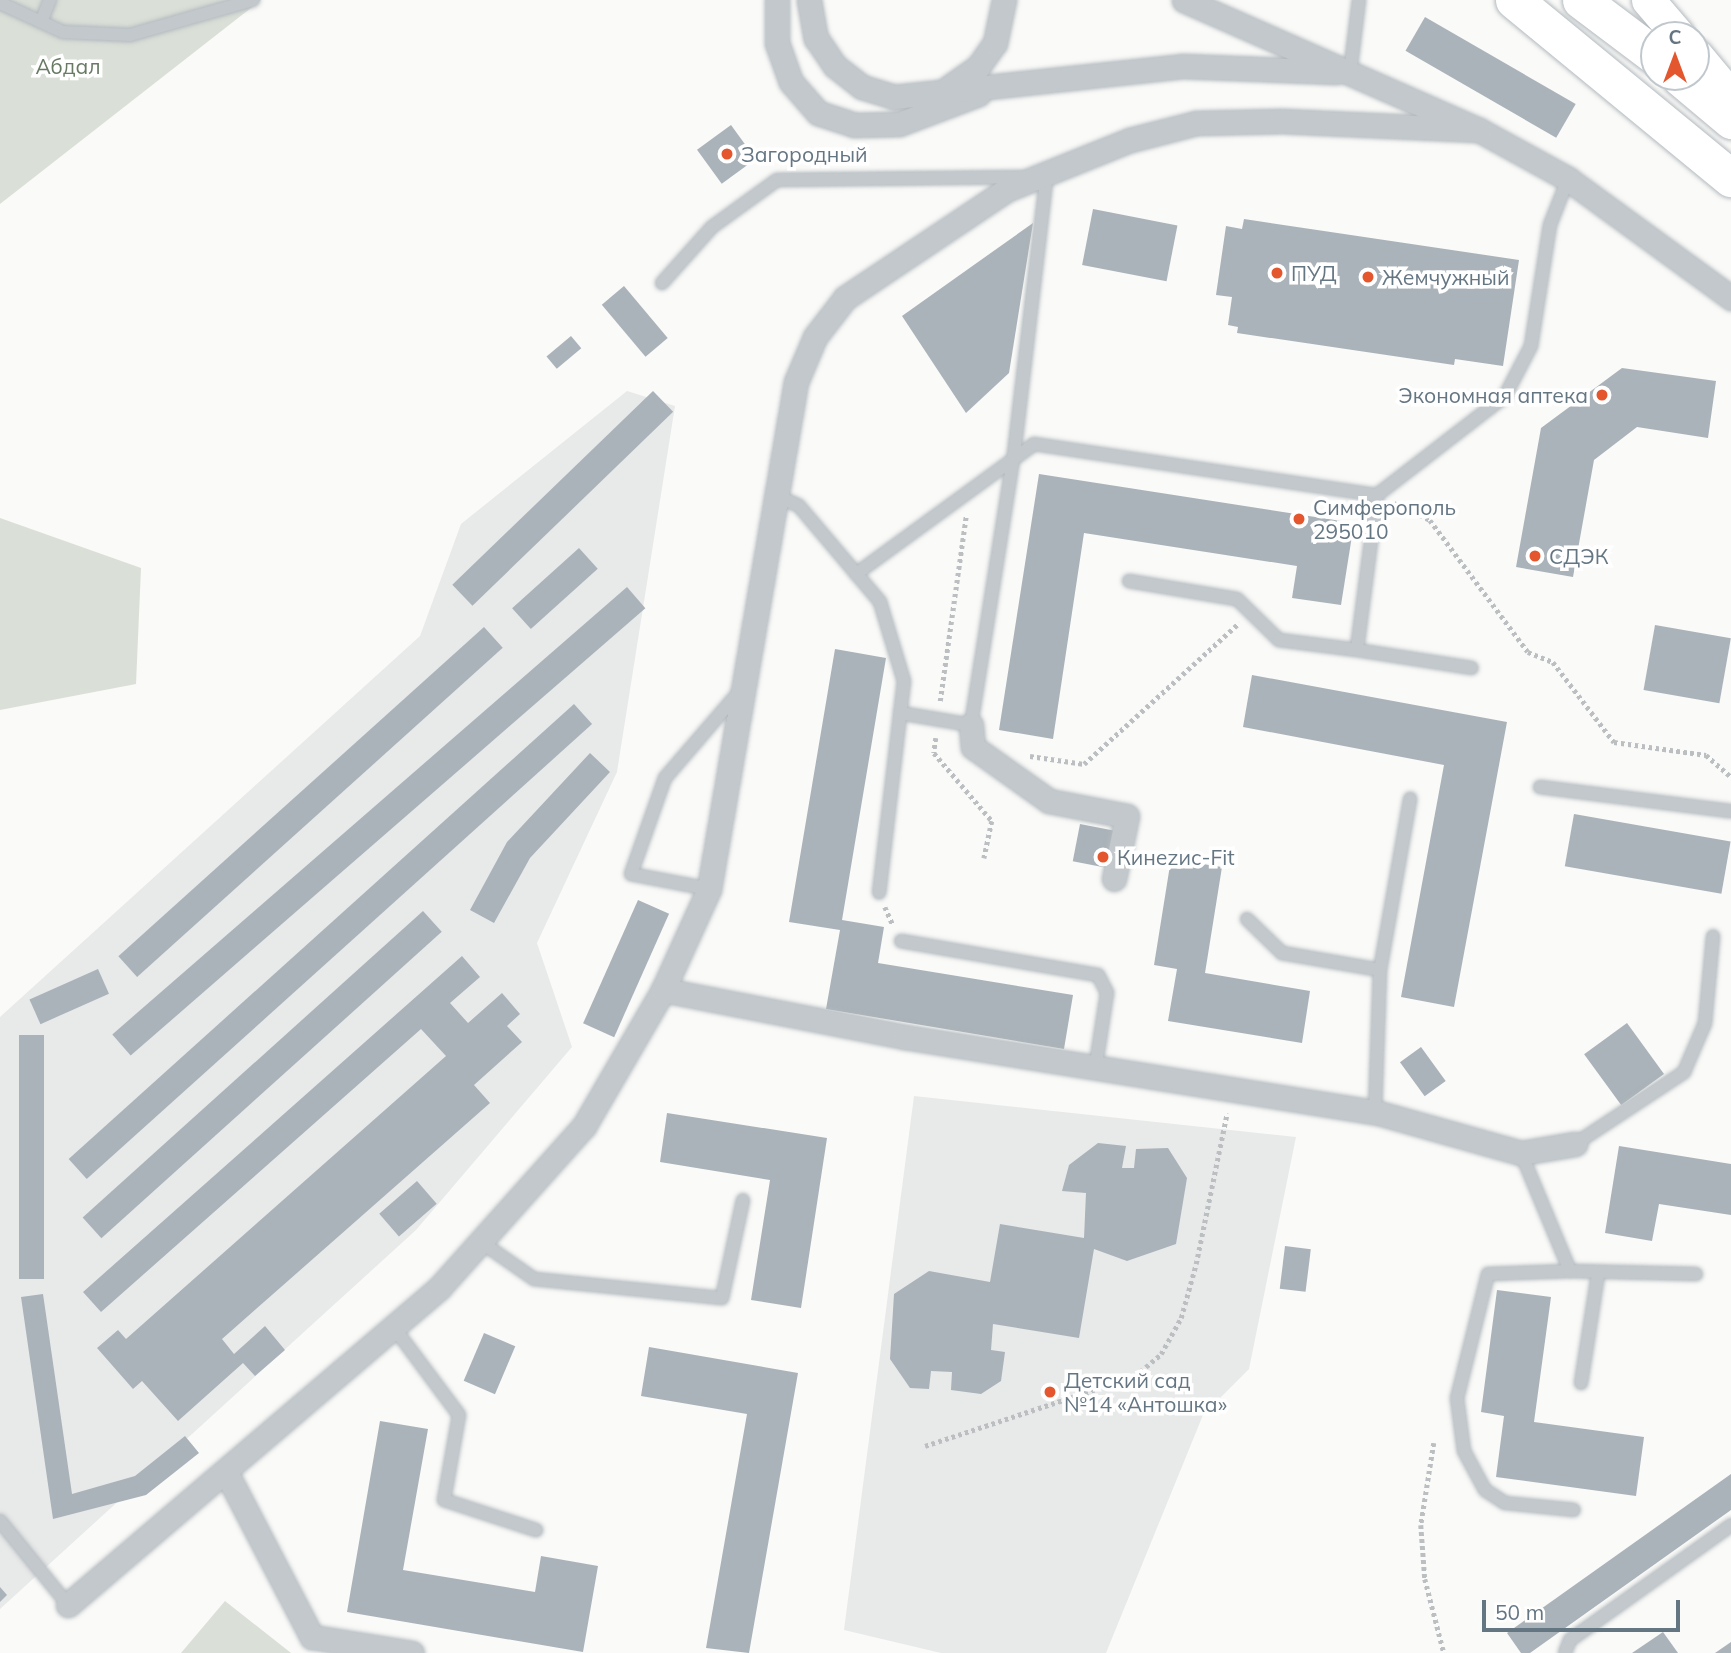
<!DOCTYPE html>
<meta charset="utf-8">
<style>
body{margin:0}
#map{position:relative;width:1731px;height:1653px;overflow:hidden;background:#fafaf8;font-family:Mulish,sans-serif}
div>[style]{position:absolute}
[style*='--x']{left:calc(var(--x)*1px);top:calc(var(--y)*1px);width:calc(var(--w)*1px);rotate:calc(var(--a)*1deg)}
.built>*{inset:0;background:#e8e9e9}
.green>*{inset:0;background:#dadfd7}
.building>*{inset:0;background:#aab3b9;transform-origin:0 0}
.path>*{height:4.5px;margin-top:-2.25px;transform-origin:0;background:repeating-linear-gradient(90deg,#bbbfc2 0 3.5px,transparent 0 7px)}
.roads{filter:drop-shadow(0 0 2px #b3babf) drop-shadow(0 0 2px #b3babf)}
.service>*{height:12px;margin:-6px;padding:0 6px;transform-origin:6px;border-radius:6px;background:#c3c8cc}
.minor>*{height:23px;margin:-11.5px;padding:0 11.5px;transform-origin:11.5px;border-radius:11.5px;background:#c3c8cc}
.secondary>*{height:33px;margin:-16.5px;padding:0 16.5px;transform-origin:16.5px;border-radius:16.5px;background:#fff}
.primary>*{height:37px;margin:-18.5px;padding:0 18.5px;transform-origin:18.5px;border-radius:18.5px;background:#fff}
.dots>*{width:19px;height:19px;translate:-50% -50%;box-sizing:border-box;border:4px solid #fff;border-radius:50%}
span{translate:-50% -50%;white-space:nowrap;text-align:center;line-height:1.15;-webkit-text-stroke:7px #fff;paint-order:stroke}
.park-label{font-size:21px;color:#687a64}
.poi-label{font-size:21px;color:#657683}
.left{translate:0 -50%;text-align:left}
.right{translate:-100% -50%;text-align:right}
.north{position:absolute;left:1640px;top:21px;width:70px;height:70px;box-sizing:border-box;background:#fff;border:2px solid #c1c8cd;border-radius:50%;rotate:0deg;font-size:19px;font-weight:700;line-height:28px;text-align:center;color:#657683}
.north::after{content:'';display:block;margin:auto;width:24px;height:32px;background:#e4572e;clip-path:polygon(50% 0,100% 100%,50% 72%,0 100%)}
.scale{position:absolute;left:1482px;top:1600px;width:198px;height:32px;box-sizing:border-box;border:4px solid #657683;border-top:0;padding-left:9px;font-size:21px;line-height:24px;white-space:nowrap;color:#657683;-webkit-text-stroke:5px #fff;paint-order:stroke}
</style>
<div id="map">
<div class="built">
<div style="clip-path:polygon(627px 391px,675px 406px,617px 772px,537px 943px,572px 1047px,416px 1230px,0 1609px,0 1017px,420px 636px,461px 524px)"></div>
<div style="clip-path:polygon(914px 1096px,1296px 1137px,1249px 1369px,1203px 1415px,1106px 1653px,941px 1653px,844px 1630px)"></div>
</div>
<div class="green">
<div style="clip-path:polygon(0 0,261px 0,0 204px)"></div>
<div style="clip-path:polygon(0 518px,141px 568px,136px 684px,0 710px)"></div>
<div style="clip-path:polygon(225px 1601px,291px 1653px,181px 1653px)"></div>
</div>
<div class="building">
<div style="left:1425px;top:17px;width:174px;height:39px;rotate:30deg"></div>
<div style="left:731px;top:125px;width:42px;height:42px;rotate:54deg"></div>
<div style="left:1093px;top:209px;width:86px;height:57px;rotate:11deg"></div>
<div style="clip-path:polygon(1244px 219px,1519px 260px,1503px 366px,1455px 359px,1454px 365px,1237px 333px,1238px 327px,1228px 325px,1232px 297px,1216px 295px,1226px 226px,1242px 229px)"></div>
<div style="clip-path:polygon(1033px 223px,1009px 373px,966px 413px,902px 316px)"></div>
<div style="left:624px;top:286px;width:68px;height:29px;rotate:50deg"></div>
<div style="left:571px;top:336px;width:16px;height:32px;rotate:50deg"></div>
<div style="clip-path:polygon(1622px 368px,1716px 381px,1708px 438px,1637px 427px,1594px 460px,1573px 577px,1516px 567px,1541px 428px)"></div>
<div style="left:653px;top:391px;width:29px;height:279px;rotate:46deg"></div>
<div style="clip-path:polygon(1039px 474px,1354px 523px,1341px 605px,1292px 598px,1297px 566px,1084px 533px,1053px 739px,999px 730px)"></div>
<div style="left:579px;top:548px;width:28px;height:90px;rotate:48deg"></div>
<div style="left:627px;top:587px;width:28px;height:682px;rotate:49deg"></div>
<div style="left:1655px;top:625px;width:77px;height:66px;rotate:10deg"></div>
<div style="left:484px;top:627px;width:28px;height:492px;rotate:48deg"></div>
<div style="clip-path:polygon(835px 649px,886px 658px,842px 920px,884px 927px,878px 963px,1073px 995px,1064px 1049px,826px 1009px,840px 930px,789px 922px)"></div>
<div style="clip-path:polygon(1252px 675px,1507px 722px,1454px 1007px,1401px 997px,1444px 765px,1243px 727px)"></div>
<div style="left:574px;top:704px;width:27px;height:680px;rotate:48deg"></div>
<div style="clip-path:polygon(590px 753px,610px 772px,530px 858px,494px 923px,470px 910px,507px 842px)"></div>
<div style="left:1574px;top:814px;width:159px;height:53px;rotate:10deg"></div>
<div style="left:1080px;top:824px;width:38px;height:38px;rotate:11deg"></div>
<div style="clip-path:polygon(1171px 859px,1222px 867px,1205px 973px,1310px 991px,1302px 1043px,1168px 1021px,1177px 969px,1154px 965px)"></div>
<div style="left:638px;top:900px;width:34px;height:135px;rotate:24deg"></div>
<div style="left:423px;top:911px;width:28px;height:458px;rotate:48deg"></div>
<div style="clip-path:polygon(462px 956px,480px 977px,450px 1003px,468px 1023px,502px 993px,520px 1014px,507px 1026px,522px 1042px,474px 1085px,490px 1103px,222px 1339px,234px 1354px,265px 1326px,285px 1350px,255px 1376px,243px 1363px,178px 1421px,142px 1381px,133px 1389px,97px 1348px,118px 1330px,126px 1339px,446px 1056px,421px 1029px,101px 1312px,83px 1292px)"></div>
<div style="left:98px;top:969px;width:27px;height:75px;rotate:66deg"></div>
<div style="left:1627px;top:1023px;width:63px;height:53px;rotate:54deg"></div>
<div style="left:19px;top:1035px;width:25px;height:244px"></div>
<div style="left:1421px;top:1047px;width:42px;height:26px;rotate:54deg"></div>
<div style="clip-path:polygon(667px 1113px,827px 1138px,801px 1308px,751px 1300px,770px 1180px,660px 1162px)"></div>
<div style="clip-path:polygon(1098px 1143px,1126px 1146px,1122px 1168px,1134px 1168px,1136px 1149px,1168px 1148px,1187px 1178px,1176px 1244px,1127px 1261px,1094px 1249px,1079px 1338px,993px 1324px,991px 1350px,1005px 1352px,1001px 1381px,981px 1394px,951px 1390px,952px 1372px,931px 1371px,929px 1389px,910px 1388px,890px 1359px,894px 1294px,929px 1271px,990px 1282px,1000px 1224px,1084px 1238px,1086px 1193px,1062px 1191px,1069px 1165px)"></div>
<div style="clip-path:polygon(1619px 1146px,1731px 1164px,1731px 1215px,1659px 1204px,1652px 1241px,1605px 1233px)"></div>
<div style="left:417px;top:1181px;width:30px;height:50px;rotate:49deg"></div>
<div style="left:1285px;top:1246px;width:26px;height:43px;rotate:7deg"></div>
<div style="clip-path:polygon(1497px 1290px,1551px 1297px,1534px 1422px,1644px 1437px,1636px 1496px,1496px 1477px,1504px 1416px,1481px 1412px)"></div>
<div style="clip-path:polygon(43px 1294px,72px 1494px,135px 1476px,185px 1436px,199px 1453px,146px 1495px,53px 1519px,21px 1297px)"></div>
<div style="left:484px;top:1333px;width:34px;height:52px;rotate:23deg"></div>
<div style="clip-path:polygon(649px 1347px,798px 1373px,749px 1653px,706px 1648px,747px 1414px,641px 1396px)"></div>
<div style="clip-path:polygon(380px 1421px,428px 1429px,403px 1570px,535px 1592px,541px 1556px,598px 1566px,583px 1652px,347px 1612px)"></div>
<div style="clip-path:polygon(1731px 1474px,1731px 1510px,1530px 1653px,1521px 1653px,1507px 1633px)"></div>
<div style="clip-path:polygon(0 1587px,7px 1595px,0 1602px)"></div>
<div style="clip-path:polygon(1663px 1632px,1678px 1653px,1632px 1653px)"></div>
<div style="clip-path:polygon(1731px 1642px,1731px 1653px,1715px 1653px)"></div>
</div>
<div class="path">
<div style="--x:1394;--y:503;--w:40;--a:25"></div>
<div style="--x:1430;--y:520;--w:164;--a:53.4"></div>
<div style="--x:1528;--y:652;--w:27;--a:22"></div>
<div style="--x:1553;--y:662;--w:101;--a:52.7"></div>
<div style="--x:1614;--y:742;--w:93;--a:8"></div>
<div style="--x:1706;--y:755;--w:33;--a:41"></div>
<div style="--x:940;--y:701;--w:187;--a:-82"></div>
<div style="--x:936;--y:738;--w:15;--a:98"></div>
<div style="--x:934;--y:753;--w:89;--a:49.5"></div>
<div style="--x:992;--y:821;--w:38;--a:102"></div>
<div style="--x:1030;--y:756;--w:55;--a:8.4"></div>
<div style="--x:1084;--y:764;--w:210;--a:-42.3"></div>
<div style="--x:885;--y:907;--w:20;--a:66"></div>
<div style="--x:1434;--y:1443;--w:83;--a:99"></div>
<div style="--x:1421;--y:1525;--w:54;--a:85.8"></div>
<div style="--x:1425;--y:1579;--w:76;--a:75.6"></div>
<div style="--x:925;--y:1446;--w:221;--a:-18.4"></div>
<div style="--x:1135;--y:1376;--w:34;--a:-40"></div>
<div style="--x:1161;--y:1354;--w:41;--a:-60.9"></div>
<div style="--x:1181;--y:1318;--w:56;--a:-74.5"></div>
<div style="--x:1196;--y:1264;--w:154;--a:-78.4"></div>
</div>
<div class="roads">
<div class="service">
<div style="--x:0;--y:3;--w:69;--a:24.7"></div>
<div style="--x:63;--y:32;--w:67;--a:2.6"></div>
<div style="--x:130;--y:35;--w:128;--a:-15.9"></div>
<div style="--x:41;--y:22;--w:24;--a:-68"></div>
<div style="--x:1350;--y:73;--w:74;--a:-83"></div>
<div style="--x:662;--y:283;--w:75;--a:-48.2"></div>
<div style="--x:712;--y:227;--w:80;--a:-35.9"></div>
<div style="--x:777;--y:180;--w:246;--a:-0.7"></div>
<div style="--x:1377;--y:495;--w:156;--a:97.4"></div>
<div style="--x:1357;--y:650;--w:116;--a:8.9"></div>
<div style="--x:777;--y:496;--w:24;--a:24"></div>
<div style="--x:799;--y:506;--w:126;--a:49.8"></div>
<div style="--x:880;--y:602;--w:83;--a:73.1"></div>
<div style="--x:904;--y:681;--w:213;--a:96.7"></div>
<div style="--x:856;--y:574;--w:220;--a:-36.1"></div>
<div style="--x:1034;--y:444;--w:347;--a:8.5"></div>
<div style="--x:1377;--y:495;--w:162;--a:-37.7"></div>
<div style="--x:1505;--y:396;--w:56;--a:-62.5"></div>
<div style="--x:1531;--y:346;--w:122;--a:-81.1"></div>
<div style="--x:1550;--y:225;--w:49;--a:-68.6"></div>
<div style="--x:1129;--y:581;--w:109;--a:9.5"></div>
<div style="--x:1237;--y:599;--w:59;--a:44.3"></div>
<div style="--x:1279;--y:640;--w:79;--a:7.3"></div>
<div style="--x:900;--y:713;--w:72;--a:9.6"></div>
<div style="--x:971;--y:725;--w:274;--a:-81"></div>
<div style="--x:1014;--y:454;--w:284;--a:-83.3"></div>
<div style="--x:1540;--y:787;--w:193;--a:7.2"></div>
<div style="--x:709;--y:889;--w:79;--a:-169.1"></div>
<div style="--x:631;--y:874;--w:102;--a:-70.5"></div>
<div style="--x:665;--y:778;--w:113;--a:-49.3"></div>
<div style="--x:1247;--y:919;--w:49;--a:44.2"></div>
<div style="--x:1282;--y:953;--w:99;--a:9.8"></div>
<div style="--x:901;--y:941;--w:200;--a:9.8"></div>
<div style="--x:1098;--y:975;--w:20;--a:63"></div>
<div style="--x:1107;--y:993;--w:72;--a:98.8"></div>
<div style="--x:1375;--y:1112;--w:142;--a:-88"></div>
<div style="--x:1380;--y:970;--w:174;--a:-80"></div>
<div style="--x:1575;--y:1144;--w:131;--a:-33.4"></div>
<div style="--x:1684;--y:1072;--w:53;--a:-66.8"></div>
<div style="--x:1705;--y:1023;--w:87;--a:-84.7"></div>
<div style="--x:1521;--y:1153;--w:128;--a:67.4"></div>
<div style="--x:1570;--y:1271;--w:126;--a:1.4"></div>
<div style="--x:481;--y:1242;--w:65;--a:34.9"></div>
<div style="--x:534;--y:1279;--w:189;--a:5.8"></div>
<div style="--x:722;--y:1298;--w:100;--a:-77.9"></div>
<div style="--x:1570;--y:1271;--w:82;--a:177.9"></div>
<div style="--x:1488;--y:1274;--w:128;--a:104"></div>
<div style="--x:1457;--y:1398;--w:53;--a:82.5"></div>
<div style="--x:1464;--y:1451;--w:44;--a:61.7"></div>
<div style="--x:1485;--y:1490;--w:24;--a:33"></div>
<div style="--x:1505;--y:1503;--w:69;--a:5.8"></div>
<div style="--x:395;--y:1329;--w:107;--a:53.3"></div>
<div style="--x:459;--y:1415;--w:86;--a:100"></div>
<div style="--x:444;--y:1500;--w:97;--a:18.1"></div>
<div style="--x:1581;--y:1383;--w:110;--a:-81.1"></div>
<div style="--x:0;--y:1521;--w:108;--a:51"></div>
<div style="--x:1565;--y:1653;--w:14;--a:-69"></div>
<div style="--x:1570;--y:1640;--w:198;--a:-35.5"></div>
</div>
<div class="minor">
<div style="--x:777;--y:0;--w:43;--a:90"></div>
<div style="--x:777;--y:43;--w:41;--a:70.3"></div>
<div style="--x:791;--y:82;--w:41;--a:48.9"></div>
<div style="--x:818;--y:113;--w:38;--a:18"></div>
<div style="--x:854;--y:125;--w:45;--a:-1.3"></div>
<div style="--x:899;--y:124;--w:85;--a:-20.6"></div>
<div style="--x:809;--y:0;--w:39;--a:80"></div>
<div style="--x:816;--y:38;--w:34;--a:56"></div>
<div style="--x:835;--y:66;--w:34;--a:38"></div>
<div style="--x:862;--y:87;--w:34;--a:17"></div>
<div style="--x:894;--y:97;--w:290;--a:-6.1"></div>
<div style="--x:1182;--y:66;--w:155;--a:2.2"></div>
<div style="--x:1184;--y:0;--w:322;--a:23.8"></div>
<div style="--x:1479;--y:130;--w:102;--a:28.8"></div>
<div style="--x:1568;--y:179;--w:202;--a:36.1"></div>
<div style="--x:948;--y:88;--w:37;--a:-35"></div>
<div style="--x:978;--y:67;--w:29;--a:-55"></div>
<div style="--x:995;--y:43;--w:44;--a:-78.2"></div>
<div style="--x:971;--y:725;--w:22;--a:85"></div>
<div style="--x:973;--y:747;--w:93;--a:35.4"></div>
<div style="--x:1049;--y:801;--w:79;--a:10.9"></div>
<div style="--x:1127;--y:816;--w:64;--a:101.7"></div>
<div style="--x:663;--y:990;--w:247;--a:11"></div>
<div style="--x:905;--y:1037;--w:476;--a:9.1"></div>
<div style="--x:1375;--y:1112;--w:152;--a:15.7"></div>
<div style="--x:1521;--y:1153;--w:55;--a:-9.5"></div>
<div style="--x:227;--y:1474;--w:184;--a:62.5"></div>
<div style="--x:312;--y:1637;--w:101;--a:9.1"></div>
<div style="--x:68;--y:1605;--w:489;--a:-40.5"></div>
<div style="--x:440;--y:1287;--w:216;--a:-48.2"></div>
<div style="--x:584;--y:1126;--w:157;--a:-59.8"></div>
<div style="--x:663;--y:990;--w:111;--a:-65.5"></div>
<div style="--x:709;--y:889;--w:514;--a:-80.26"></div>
<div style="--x:796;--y:382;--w:49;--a:-67.1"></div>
<div style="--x:815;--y:337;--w:49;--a:-52.4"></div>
<div style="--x:845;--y:298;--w:196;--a:-33.8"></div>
<div style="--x:1008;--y:189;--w:131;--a:-21.9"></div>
<div style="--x:1130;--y:140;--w:68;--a:-14.4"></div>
<div style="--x:1196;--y:123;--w:86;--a:-1.3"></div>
<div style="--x:1282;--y:121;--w:197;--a:2.6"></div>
</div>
<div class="secondary">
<div style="--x:1648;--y:0;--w:46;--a:49.4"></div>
<div style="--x:1696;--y:55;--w:55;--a:50.2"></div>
</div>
<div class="primary">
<div style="--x:1514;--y:0;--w:281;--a:39.4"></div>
<div style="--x:1581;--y:0;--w:91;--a:37"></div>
<div style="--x:1680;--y:77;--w:67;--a:40.1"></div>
</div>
</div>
<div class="dots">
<div style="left:727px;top:154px;background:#e4572e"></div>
<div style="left:1277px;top:273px;background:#e4572e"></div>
<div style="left:1368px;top:277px;background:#e4572e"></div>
<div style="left:1602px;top:395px;background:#e4572e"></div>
<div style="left:1299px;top:519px;background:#e4572e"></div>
<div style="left:1535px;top:556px;background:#e4572e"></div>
<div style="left:1103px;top:857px;background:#e4572e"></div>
<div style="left:1050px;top:1392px;background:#e4572e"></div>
</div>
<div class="park-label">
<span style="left:68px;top:66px">Абдал</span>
</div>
<div class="poi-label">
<span class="left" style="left:741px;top:154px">Загородный</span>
<span class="left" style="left:1291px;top:273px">ПУД</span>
<span class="left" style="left:1382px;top:277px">Жемчужный</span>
<span class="right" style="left:1588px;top:395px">Экономная аптека</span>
<span class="left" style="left:1313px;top:519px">Симферополь<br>295010</span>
<span class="left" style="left:1549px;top:556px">СДЭК</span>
<span class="left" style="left:1117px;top:857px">Кинеzис-Fit</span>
<span class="left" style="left:1064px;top:1392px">Детский сад<br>№14 «Антошка»</span>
</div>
<div class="north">С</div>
<div class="scale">50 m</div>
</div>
